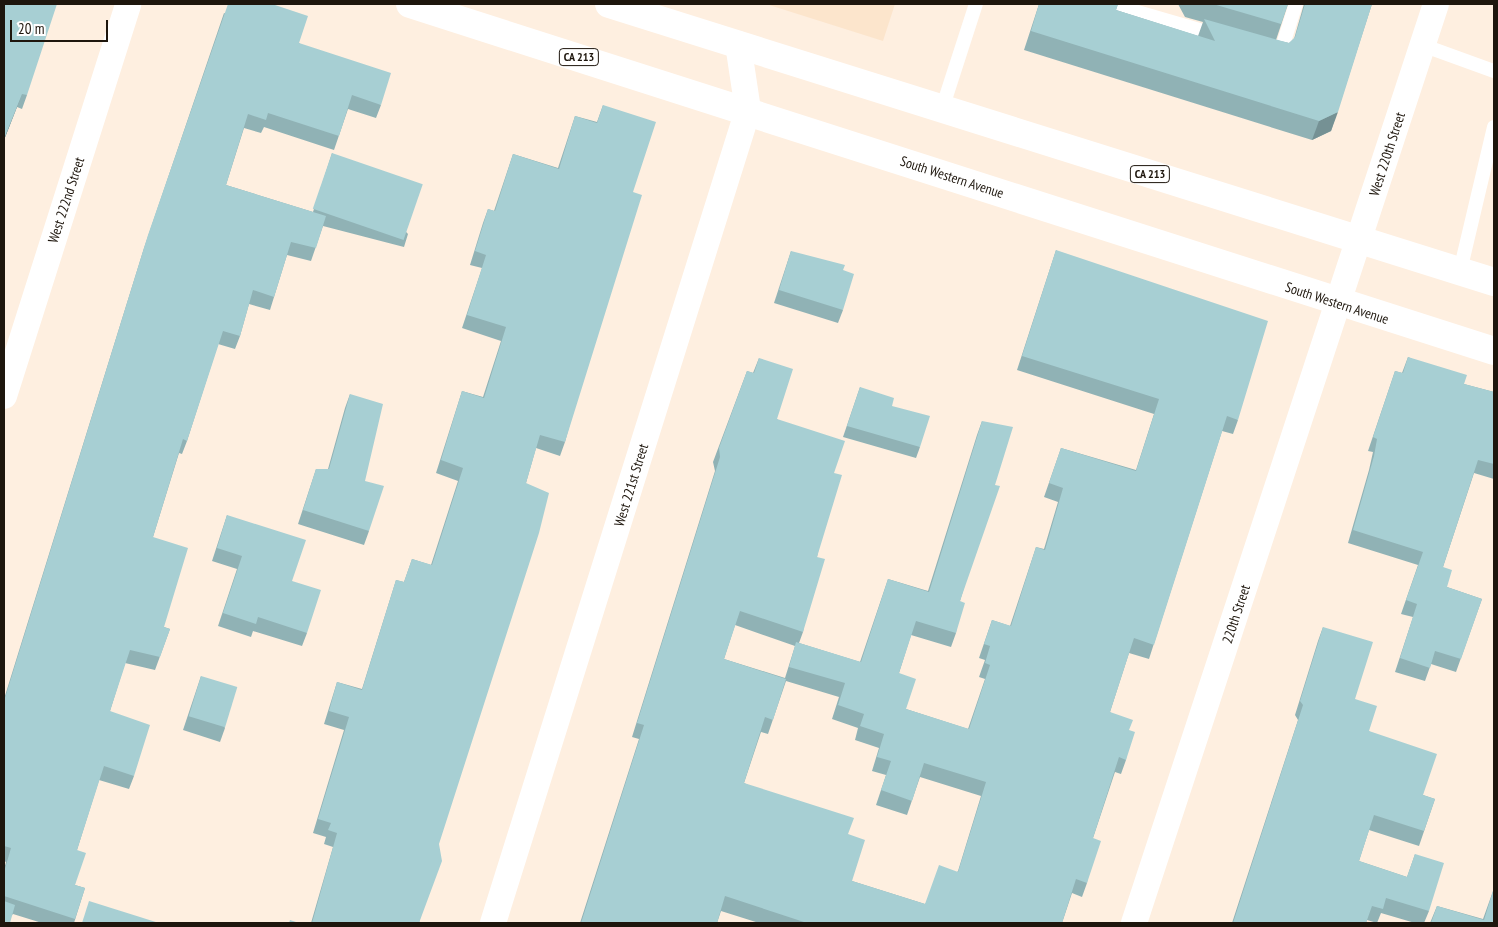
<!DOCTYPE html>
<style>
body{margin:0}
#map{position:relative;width:1498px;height:927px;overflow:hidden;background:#feefe0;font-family:"PT Sans Narrow",sans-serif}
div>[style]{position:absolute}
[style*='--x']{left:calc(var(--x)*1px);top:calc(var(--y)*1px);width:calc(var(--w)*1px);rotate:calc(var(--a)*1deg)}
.built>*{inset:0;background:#fce5cc}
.lane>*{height:14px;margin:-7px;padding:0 7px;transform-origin:7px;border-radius:7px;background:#fff}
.street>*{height:26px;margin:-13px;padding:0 13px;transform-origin:13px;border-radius:13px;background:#fff}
.primary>*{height:28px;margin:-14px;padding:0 14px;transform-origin:14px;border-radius:14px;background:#fff}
.wall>*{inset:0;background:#90b2b5}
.shaded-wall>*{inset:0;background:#759194}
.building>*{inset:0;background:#a7cfd3;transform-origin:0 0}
span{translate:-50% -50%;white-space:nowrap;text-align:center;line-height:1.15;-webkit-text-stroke:5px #fff;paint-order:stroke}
.shield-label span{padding:1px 4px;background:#fff;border:1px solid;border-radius:4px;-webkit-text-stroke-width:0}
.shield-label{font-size:12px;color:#1e160d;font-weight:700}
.street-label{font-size:14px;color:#1e160d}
.frame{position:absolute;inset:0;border:5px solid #1e160d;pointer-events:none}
.scale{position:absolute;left:10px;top:20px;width:98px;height:22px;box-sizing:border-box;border:2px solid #1e160d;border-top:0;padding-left:6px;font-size:15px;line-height:18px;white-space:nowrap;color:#1e160d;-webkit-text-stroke:4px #fff;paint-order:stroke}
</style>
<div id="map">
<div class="built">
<div style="clip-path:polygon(766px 4px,895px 4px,883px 41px)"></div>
</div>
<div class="lane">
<div style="--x:1110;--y:4;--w:111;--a:16.2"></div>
<div style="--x:1422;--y:45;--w:77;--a:19.9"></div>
<div style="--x:1273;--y:52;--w:7;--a:16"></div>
<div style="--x:1280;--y:54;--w:52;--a:-72.3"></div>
<div style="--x:942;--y:109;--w:110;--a:-72.1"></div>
<div style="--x:1460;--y:271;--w:148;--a:-76.7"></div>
</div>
<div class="street">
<div style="--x:4;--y:396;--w:411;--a:-72.4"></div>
<div style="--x:493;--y:923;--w:852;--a:-72.59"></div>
<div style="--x:748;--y:110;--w:67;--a:-98.6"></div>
<div style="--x:1134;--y:923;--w:967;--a:-71.81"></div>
</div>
<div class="primary">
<div style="--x:410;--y:4;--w:1138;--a:17.75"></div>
<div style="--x:609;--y:4;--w:928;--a:17.44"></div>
</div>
<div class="wall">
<div style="clip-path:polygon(4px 4px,27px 95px,22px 109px,17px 107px,4px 140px)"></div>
<div style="clip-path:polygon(1039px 4px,1118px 4px,1116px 10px,1198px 36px,1203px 22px,1185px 17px,1178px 4px,1288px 4px,1276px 40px,1289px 43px,1294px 39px,1304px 4px,1372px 4px,1331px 131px,1312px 140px,1024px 50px)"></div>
<div style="clip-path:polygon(224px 13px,299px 43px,381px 105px,376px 118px,348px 109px,334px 150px,264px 127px,261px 133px,244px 128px,226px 185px,313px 212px,332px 153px,408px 234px,404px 247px,323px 226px,311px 261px,287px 255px,270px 310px,249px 304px,240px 336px,235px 349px,218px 344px,187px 441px,182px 454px,179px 453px,153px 537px,164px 627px,170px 629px,155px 670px,125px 663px,110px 711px,134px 776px,129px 789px,99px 780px,77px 850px,75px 885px,85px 888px,74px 923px,42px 923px,13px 914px,4px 923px,4px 869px,6px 862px,4px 861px,4px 699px,144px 248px)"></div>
<div style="clip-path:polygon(603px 105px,633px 192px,565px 442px,560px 456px,536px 448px,526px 483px,419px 923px,311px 923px,333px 847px,324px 844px,326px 837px,313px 833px,344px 730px,324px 724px,333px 695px,337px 682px,362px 689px,396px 580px,404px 582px,412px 559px,431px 565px,458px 481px,436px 473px,462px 391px,483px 397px,501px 341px,462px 328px,482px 268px,470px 265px,483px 223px,488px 209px,494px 211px,513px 154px,558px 168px,575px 116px,597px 122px)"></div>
<div style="clip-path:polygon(evenodd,1056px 250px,1238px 420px,1233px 434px,1222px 431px,1149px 659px,1129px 653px,1110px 712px,1129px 730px,1126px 760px,1121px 774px,1115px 772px,1093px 838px,1087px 883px,1082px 897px,1072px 893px,1062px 923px,759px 923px,721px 911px,717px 923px,580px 923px,639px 739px,632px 737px,715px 471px,713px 462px,747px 371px,753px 373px,759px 358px,777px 419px,834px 473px,817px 557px,803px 632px,799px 643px,860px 662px,888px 579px,928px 591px,977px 435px,982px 421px,995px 485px,960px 601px,956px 633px,951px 647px,911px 635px,899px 673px,906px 709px,968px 729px,985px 679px,979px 677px,985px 660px,979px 658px,992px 620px,1010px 626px,1036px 547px,1044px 549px,1058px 502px,1044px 497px,1061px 448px,1136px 470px,1154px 414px,1017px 370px,1056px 250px,735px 625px,795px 646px,785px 678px,724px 659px,735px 625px,1056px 250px,786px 681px,839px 697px,832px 719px,858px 728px,855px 740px,879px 748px,872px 771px,886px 775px,876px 805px,907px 815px,920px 777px,981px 796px,958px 871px,925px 904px,852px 881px,848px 834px,744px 783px,761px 732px,768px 734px,786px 681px)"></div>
<div style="clip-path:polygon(791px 251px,843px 310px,838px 323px,774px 303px)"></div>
<div style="clip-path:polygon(1408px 357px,1464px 384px,1494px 392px,1494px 479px,1474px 473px,1443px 567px,1447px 587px,1482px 599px,1456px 672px,1431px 664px,1425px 681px,1395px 672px,1413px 617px,1401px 614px,1418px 565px,1348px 543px,1369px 470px,1373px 452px,1368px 451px,1395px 371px,1402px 373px)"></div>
<div style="clip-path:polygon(860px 387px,920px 447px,916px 458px,843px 437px)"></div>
<div style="clip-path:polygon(350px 394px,365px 481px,369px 531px,364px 545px,298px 524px,316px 469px,328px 469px,345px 408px)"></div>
<div style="clip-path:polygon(227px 515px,292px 581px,307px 633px,302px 646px,253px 631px,251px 637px,218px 626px,237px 569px,212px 561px)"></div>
<div style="clip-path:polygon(1323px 627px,1369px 731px,1423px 795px,1435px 799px,1419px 846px,1369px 830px,1359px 861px,1407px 877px,1415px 854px,1429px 911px,1424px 923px,1415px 923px,1381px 913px,1377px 923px,1367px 920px,1366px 923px,1232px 923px,1298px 720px,1295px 715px,1318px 641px)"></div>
<div style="clip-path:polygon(201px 676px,225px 728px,220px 742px,183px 730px)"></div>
<div style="clip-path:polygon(1493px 891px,1494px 923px,1430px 923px,1437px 906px,1483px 919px)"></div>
</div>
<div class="shaded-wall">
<div style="clip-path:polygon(22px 94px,17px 107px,4px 140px,4px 138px)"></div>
<div style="clip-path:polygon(1338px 112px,1331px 131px,1312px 140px,1319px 121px)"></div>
</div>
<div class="building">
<div style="clip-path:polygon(4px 4px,57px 4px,27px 95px,22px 94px,4px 139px)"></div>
<div style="clip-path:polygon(228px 4px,272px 4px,308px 16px,299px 43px,391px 73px,381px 105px,352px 95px,339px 136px,268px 113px,266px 120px,248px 114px,226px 185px,326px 216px,316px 248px,291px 242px,274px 297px,253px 290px,240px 336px,223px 331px,187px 441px,183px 439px,153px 537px,188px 548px,164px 627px,170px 629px,160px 657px,130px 650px,110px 711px,150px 725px,134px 776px,104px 766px,77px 850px,86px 853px,75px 885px,85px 888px,75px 919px,4px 896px,4px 872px,11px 848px,4px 846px,4px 701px,148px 235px)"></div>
<div style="clip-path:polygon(1039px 4px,1118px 4px,1116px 10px,1215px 41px,1204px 19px,1289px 43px,1295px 37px,1305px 4px,1372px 4px,1338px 112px,1319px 121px,1031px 31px)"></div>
<div style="clip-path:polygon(1213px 4px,1288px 4px,1281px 24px)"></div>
<div style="clip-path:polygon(603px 105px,656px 122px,633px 192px,642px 195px,565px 442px,540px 435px,526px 483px,549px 493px,539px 533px,439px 844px,442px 861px,419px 923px,312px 923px,337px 833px,328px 830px,331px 823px,318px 819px,349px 717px,329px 711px,337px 682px,362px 690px,396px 580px,404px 582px,412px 559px,432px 565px,463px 468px,441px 460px,462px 391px,484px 398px,506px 327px,467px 315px,486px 255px,475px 251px,488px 209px,495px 211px,513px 154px,559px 169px,575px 116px,597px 123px)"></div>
<div style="left:332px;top:153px;width:96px;height:59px;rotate:19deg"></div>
<div style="clip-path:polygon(1056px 250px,1268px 321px,1238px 420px,1227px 416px,1154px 645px,1134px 638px,1110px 712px,1133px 720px,1129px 730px,1135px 732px,1126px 760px,1119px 757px,1093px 838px,1101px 841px,1087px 883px,1076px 879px,1062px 923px,807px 923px,725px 896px,717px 923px,581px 923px,644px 725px,637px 723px,720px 457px,719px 448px,747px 371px,754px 373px,759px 358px,793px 369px,777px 419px,845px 441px,834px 473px,842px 475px,817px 557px,825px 559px,803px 632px,740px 611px,724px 659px,786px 679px,773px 720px,765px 717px,744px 783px,854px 818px,848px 834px,865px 840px,852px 881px,925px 904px,939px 865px,958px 872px,986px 782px,924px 763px,912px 801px,881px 790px,891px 761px,877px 757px,884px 734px,860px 726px,864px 714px,838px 705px,845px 683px,789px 667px,796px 642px,861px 662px,888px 579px,929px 592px,982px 421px,1013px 427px,995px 485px,1000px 486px,960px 601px,965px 603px,956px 633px,916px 621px,899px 673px,916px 679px,906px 709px,969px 729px,990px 665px,985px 663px,990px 646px,984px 644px,992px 620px,1011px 626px,1036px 547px,1045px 550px,1063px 488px,1049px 483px,1061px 448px,1136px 471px,1159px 399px,1022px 356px)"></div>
<div style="clip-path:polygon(791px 251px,845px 265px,843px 270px,854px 274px,843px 310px,779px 290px)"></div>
<div style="clip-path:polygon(1408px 357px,1467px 375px,1464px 384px,1494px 392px,1494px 464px,1478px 460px,1443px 567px,1452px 570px,1447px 587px,1482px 599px,1461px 659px,1435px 651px,1430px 668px,1400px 658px,1417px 604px,1406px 600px,1423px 552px,1353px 530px,1374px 456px,1377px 439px,1373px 437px,1395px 371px,1403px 373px)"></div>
<div style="clip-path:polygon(860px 387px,894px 398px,892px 406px,930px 416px,920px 447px,847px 426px)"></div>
<div style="clip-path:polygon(350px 394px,383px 404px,365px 481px,384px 486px,369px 531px,303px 510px,316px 469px,329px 469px)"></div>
<div style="clip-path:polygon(227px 515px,306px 540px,292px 581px,321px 590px,307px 633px,258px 617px,256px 624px,223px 613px,242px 556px,217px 548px)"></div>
<div style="clip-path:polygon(1323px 627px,1373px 642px,1355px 699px,1377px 706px,1369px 731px,1437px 754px,1423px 795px,1435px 799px,1424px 831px,1374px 815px,1359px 861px,1407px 877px,1415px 854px,1444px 863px,1429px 911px,1386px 898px,1383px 909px,1372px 906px,1366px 923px,1233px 923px,1303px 705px,1300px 701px)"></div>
<div style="left:201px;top:676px;width:38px;height:42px;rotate:17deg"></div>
<div style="clip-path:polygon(1493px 891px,1494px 891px,1494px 923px,1431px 923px,1437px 906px,1484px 920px)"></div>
<div style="clip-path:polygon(4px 901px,15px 905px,10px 923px,4px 923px)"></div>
<div style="clip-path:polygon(89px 901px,159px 923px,82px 923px)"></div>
<div style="clip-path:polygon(290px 920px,299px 923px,289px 923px)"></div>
</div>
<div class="shield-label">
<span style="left:579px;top:57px">CA 213</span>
<span style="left:1150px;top:174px">CA 213</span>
</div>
<div class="street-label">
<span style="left:1387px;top:154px;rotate:-72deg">West 220th Street</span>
<span style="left:952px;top:177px;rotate:18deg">South Western Avenue</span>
<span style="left:66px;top:200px;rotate:-72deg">West 222nd Street</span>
<span style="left:1337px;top:303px;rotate:18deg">South Western Avenue</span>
<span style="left:631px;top:485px;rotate:-73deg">West 221st Street</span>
<span style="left:1236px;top:614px;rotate:-72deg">220th Street</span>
</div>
<div class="frame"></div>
<div class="scale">20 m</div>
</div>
